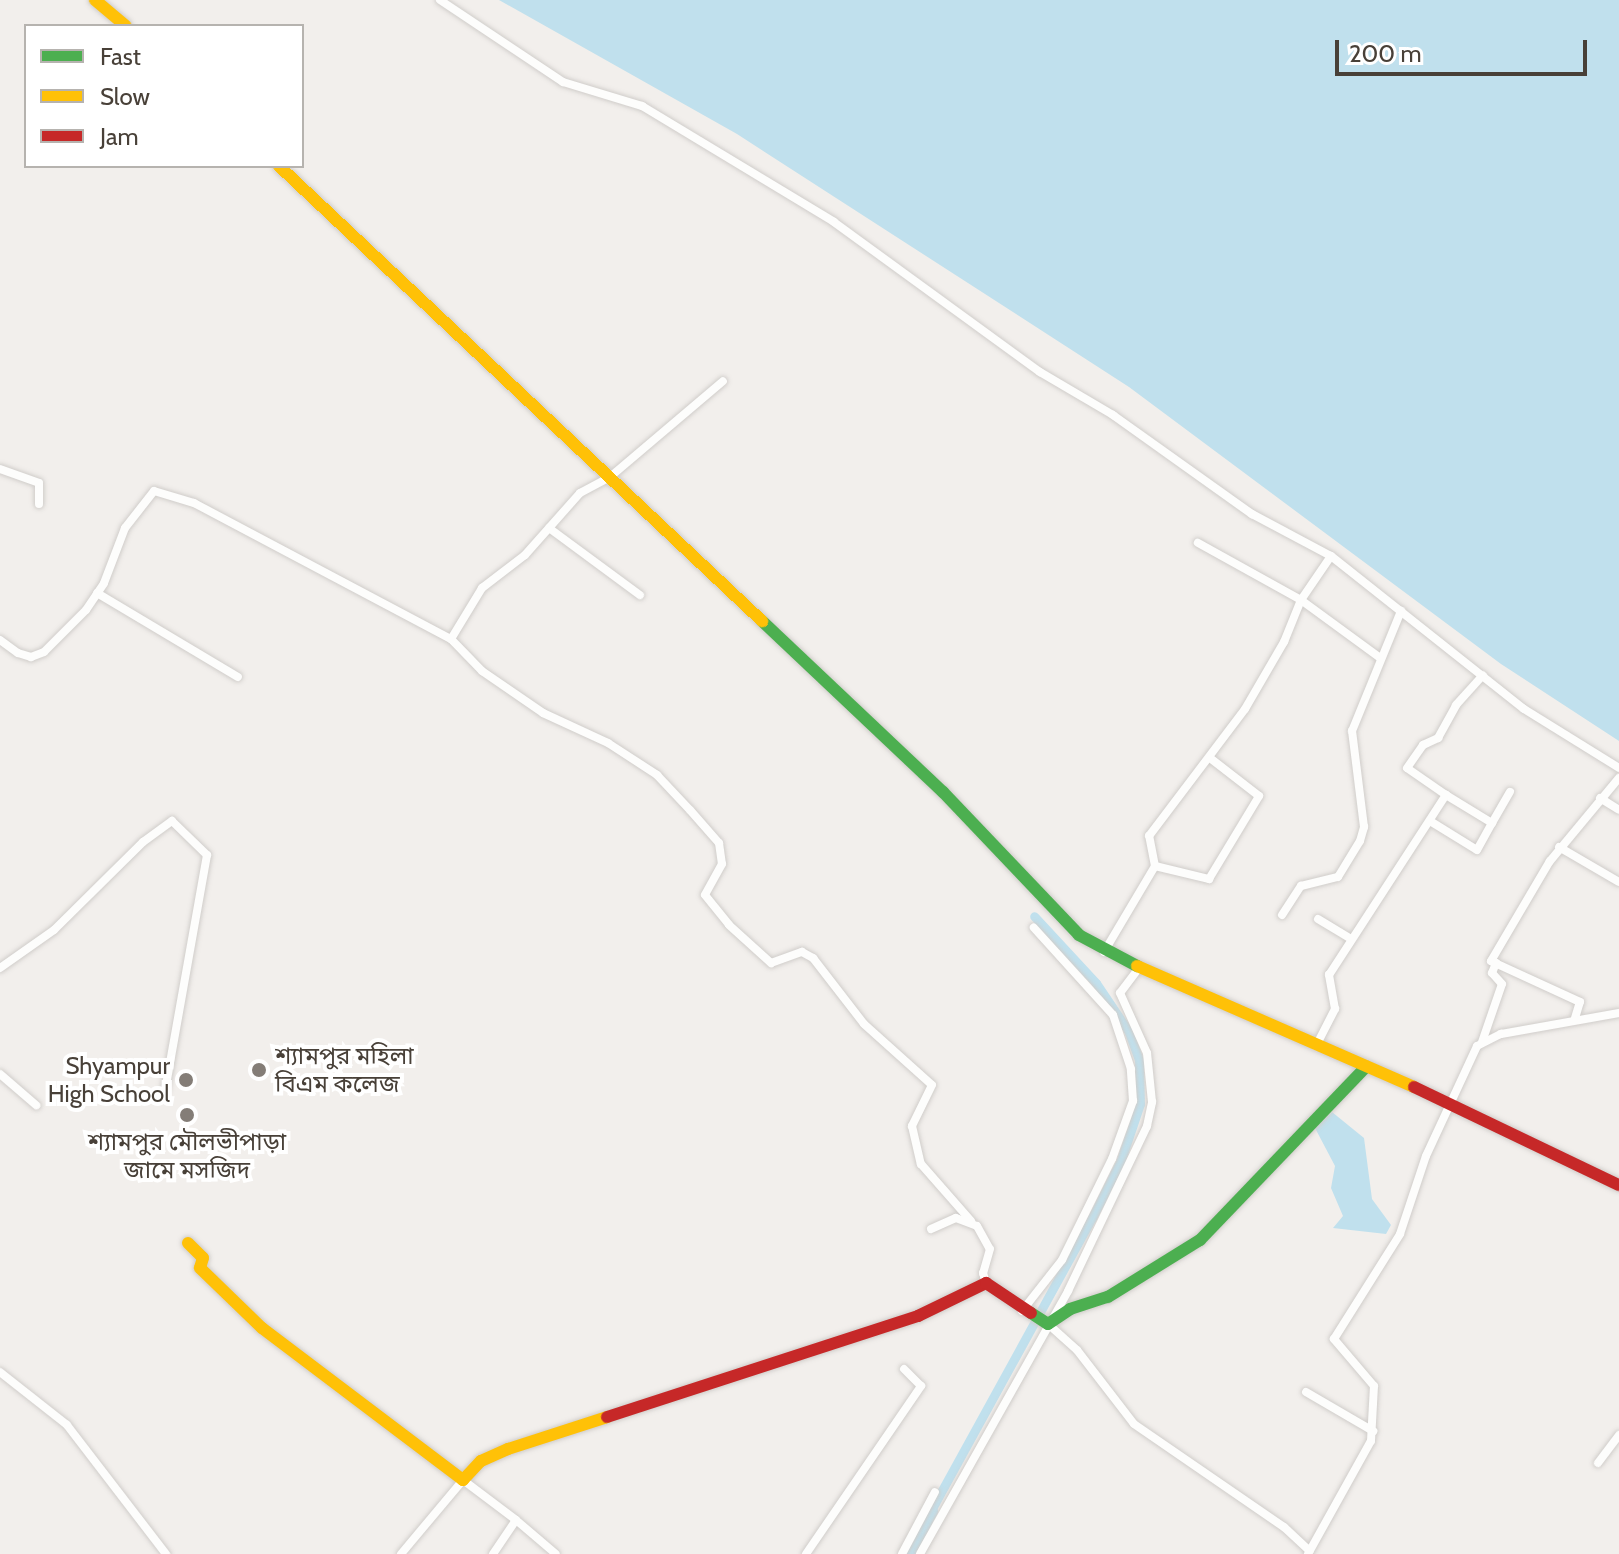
<!DOCTYPE html>
<meta charset="utf-8">
<style>
body{margin:0}
#map{position:relative;width:1619px;height:1554px;overflow:hidden;background:#f2efec;font-family:Cabin,"Noto Sans Bengali",sans-serif}
div>[style]{position:absolute}
[style*='--x']{left:calc(var(--x)*1px);top:calc(var(--y)*1px);width:calc(var(--w)*1px);rotate:calc(var(--a)*1deg)}
.water>*{inset:0;background:#c0e0ed}
.canal>*{height:9px;margin:-4.5px;padding:0 4.5px;transform-origin:4.5px;border-radius:4.5px;background:#c0e0ed}
.roads{filter:drop-shadow(0 0 2px #d0cdca) drop-shadow(0 0 2px #d0cdca)}
.street>*{height:8px;margin:-4px;padding:0 4px;transform-origin:4px;border-radius:4px;background:#fdfdfc}
.fast>*{height:12px;margin:-6px;padding:0 6px;transform-origin:6px;border-radius:6px;background:#4caf50}
.slow>*{height:12px;margin:-6px;padding:0 6px;transform-origin:6px;border-radius:6px;background:#ffc107}
.jam>*{height:12px;margin:-6px;padding:0 6px;transform-origin:6px;border-radius:6px;background:#c62828}
.dots>*{width:22px;height:22px;translate:-50% -50%;box-sizing:border-box;border:4px solid #fff;border-radius:50%}
span{translate:-50% -50%;white-space:nowrap;text-align:center;line-height:1.15;-webkit-text-stroke:8px #fff;paint-order:stroke}
.poi-label{font-size:24px;color:#484038}
.left{translate:0 -50%;text-align:left}
.right{translate:-100% -50%;text-align:right}
.legend{position:absolute;left:24px;top:24px;width:280px;height:144px;box-sizing:border-box;background:#fff;border:2px solid #b6b3af;margin:0;padding:10px 14px;list-style:none;font-size:24px;color:#484038}
.legend li{display:flex;align-items:center;gap:16px;height:40px}
.legend b{width:40px;border:2px solid #b6b3af}
.scale{position:absolute;left:1335px;top:40px;width:252px;height:36px;box-sizing:border-box;border:4px solid #484038;border-top:0;padding-left:10px;font-size:24px;line-height:28px;white-space:nowrap;color:#484038;-webkit-text-stroke:6px #fff;paint-order:stroke}
</style>
<div id="map">
<div class="water">
<div style="clip-path:polygon(499px 0,1619px 0,1619px 741px,1501px 664px,1129px 387px,737px 134px)"></div>
<div style="clip-path:polygon(1332px 1112px,1364px 1138px,1372px 1199px,1391px 1225px,1386px 1234px,1333px 1228px,1343px 1216px,1331px 1188px,1335px 1166px,1315px 1128px)"></div>
</div>
<div class="canal">
<div style="--x:929;--y:1514;--w:338;--a:-61.2"></div>
<div style="--x:1092;--y:1218;--w:65;--a:-63.4"></div>
<div style="--x:1121;--y:1160;--w:59;--a:-71.3"></div>
<div style="--x:1140;--y:1104;--w:44;--a:-91.3"></div>
<div style="--x:1139;--y:1060;--w:30;--a:-110"></div>
<div style="--x:1129;--y:1032;--w:59;--a:-124"></div>
<div style="--x:1096;--y:983;--w:91;--a:-132.8"></div>
<div style="--x:910;--y:1554;--w:49;--a:-61.9"></div>
</div>
<div class="roads">
<div class="street">
<div style="--x:440;--y:0;--w:148;--a:33.7"></div>
<div style="--x:563;--y:82;--w:83;--a:16.9"></div>
<div style="--x:642;--y:106;--w:224;--a:31.1"></div>
<div style="--x:834;--y:222;--w:255;--a:36.1"></div>
<div style="--x:1040;--y:372;--w:85;--a:30.5"></div>
<div style="--x:1113;--y:415;--w:171;--a:35.5"></div>
<div style="--x:1252;--y:514;--w:89;--a:28"></div>
<div style="--x:1331;--y:556;--w:246;--a:38.4"></div>
<div style="--x:1524;--y:709;--w:112;--a:31.8"></div>
<div style="--x:0;--y:469;--w:41;--a:19.7"></div>
<div style="--x:39;--y:483;--w:21;--a:90"></div>
<div style="--x:549;--y:528;--w:113;--a:36.4"></div>
<div style="--x:1331;--y:556;--w:53;--a:124.3"></div>
<div style="--x:1301;--y:600;--w:97;--a:36.2"></div>
<div style="--x:97;--y:593;--w:164;--a:30.8"></div>
<div style="--x:451;--y:639;--w:45;--a:45.9"></div>
<div style="--x:482;--y:671;--w:74;--a:34.5"></div>
<div style="--x:543;--y:713;--w:72;--a:24.8"></div>
<div style="--x:608;--y:743;--w:59;--a:33.1"></div>
<div style="--x:657;--y:775;--w:48;--a:46.7"></div>
<div style="--x:690;--y:810;--w:44;--a:48.7"></div>
<div style="--x:719;--y:843;--w:21;--a:82"></div>
<div style="--x:722;--y:864;--w:35;--a:119"></div>
<div style="--x:705;--y:895;--w:38;--a:51"></div>
<div style="--x:729;--y:925;--w:57;--a:42.1"></div>
<div style="--x:771;--y:963;--w:33;--a:-20"></div>
<div style="--x:802;--y:952;--w:13;--a:29"></div>
<div style="--x:813;--y:958;--w:83;--a:52.3"></div>
<div style="--x:864;--y:1024;--w:91;--a:41.9"></div>
<div style="--x:932;--y:1085;--w:46;--a:116"></div>
<div style="--x:912;--y:1126;--w:39;--a:77"></div>
<div style="--x:921;--y:1164;--w:76;--a:48.7"></div>
<div style="--x:0;--y:640;--w:22;--a:36"></div>
<div style="--x:18;--y:653;--w:14;--a:17"></div>
<div style="--x:31;--y:657;--w:14;--a:-21"></div>
<div style="--x:44;--y:652;--w:59;--a:-45"></div>
<div style="--x:86;--y:610;--w:32;--a:-56"></div>
<div style="--x:104;--y:583;--w:59;--a:-69.1"></div>
<div style="--x:125;--y:528;--w:47;--a:-51.9"></div>
<div style="--x:154;--y:491;--w:42;--a:16.7"></div>
<div style="--x:194;--y:503;--w:291;--a:27.9"></div>
<div style="--x:451;--y:639;--w:60;--a:-58.7"></div>
<div style="--x:482;--y:588;--w:54;--a:-37.5"></div>
<div style="--x:525;--y:555;--w:83;--a:-48.4"></div>
<div style="--x:580;--y:493;--w:34;--a:-28"></div>
<div style="--x:610;--y:477;--w:148;--a:-40.3"></div>
<div style="--x:1446;--y:795;--w:54;--a:31.3"></div>
<div style="--x:1492;--y:823;--w:36;--a:-60"></div>
<div style="--x:1600;--y:798;--w:22;--a:32"></div>
<div style="--x:1430;--y:821;--w:55;--a:31.7"></div>
<div style="--x:1477;--y:850;--w:31;--a:-61"></div>
<div style="--x:1559;--y:847;--w:69;--a:30.3"></div>
<div style="--x:1155;--y:866;--w:56;--a:13.5"></div>
<div style="--x:1209;--y:879;--w:97;--a:-58.9"></div>
<div style="--x:1259;--y:796;--w:62;--a:-142.2"></div>
<div style="--x:1282;--y:915;--w:35;--a:-57"></div>
<div style="--x:1301;--y:886;--w:38;--a:-14"></div>
<div style="--x:1338;--y:877;--w:42;--a:-58.6"></div>
<div style="--x:1360;--y:841;--w:15;--a:-74"></div>
<div style="--x:1364;--y:827;--w:97;--a:-97.1"></div>
<div style="--x:1352;--y:731;--w:130;--a:-67.8"></div>
<div style="--x:1318;--y:919;--w:37;--a:31"></div>
<div style="--x:1104;--y:952;--w:100;--a:-59.3"></div>
<div style="--x:1155;--y:866;--w:31;--a:-101"></div>
<div style="--x:1149;--y:836;--w:159;--a:-52.9"></div>
<div style="--x:1245;--y:709;--w:78;--a:-59.8"></div>
<div style="--x:1284;--y:642;--w:45;--a:-68"></div>
<div style="--x:1301;--y:600;--w:118;--a:-151"></div>
<div style="--x:0;--y:968;--w:66;--a:-35.1"></div>
<div style="--x:54;--y:930;--w:125;--a:-44.7"></div>
<div style="--x:143;--y:842;--w:36;--a:-36"></div>
<div style="--x:172;--y:821;--w:49;--a:44.2"></div>
<div style="--x:207;--y:855;--w:239;--a:100.1"></div>
<div style="--x:1575;--y:1018;--w:17;--a:-73"></div>
<div style="--x:1580;--y:1002;--w:98;--a:-155.3"></div>
<div style="--x:1491;--y:961;--w:116;--a:-59.5"></div>
<div style="--x:1550;--y:861;--w:108;--a:-50.3"></div>
<div style="--x:1482;--y:1042;--w:61;--a:-71"></div>
<div style="--x:1502;--y:984;--w:15;--a:-132"></div>
<div style="--x:1492;--y:973;--w:11;--a:-68"></div>
<div style="--x:1316;--y:1046;--w:42;--a:-62.8"></div>
<div style="--x:1335;--y:1009;--w:35;--a:-100"></div>
<div style="--x:1329;--y:975;--w:215;--a:-57"></div>
<div style="--x:1446;--y:795;--w:47;--a:-145.3"></div>
<div style="--x:1407;--y:768;--w:28;--a:-55"></div>
<div style="--x:1423;--y:745;--w:17;--a:-25"></div>
<div style="--x:1438;--y:738;--w:38;--a:-61"></div>
<div style="--x:1456;--y:705;--w:40;--a:-48"></div>
<div style="--x:0;--y:1074;--w:48;--a:40.7"></div>
<div style="--x:931;--y:1229;--w:27;--a:-24"></div>
<div style="--x:956;--y:1218;--w:22;--a:21"></div>
<div style="--x:977;--y:1226;--w:26;--a:61"></div>
<div style="--x:990;--y:1249;--w:25;--a:106"></div>
<div style="--x:983;--y:1273;--w:10;--a:73"></div>
<div style="--x:1022;--y:1311;--w:65;--a:-51.9"></div>
<div style="--x:1062;--y:1260;--w:113;--a:-63.7"></div>
<div style="--x:1112;--y:1159;--w:62;--a:-70.1"></div>
<div style="--x:1133;--y:1101;--w:32;--a:-94"></div>
<div style="--x:1131;--y:1069;--w:57;--a:-108.4"></div>
<div style="--x:1113;--y:1015;--w:118;--a:-132.2"></div>
<div style="--x:1048;--y:1324;--w:39;--a:42"></div>
<div style="--x:1077;--y:1350;--w:93;--a:52.4"></div>
<div style="--x:1134;--y:1424;--w:182;--a:34.5"></div>
<div style="--x:1284;--y:1527;--w:35;--a:43"></div>
<div style="--x:0;--y:1372;--w:85;--a:38.3"></div>
<div style="--x:67;--y:1425;--w:163;--a:52.5"></div>
<div style="--x:1306;--y:1392;--w:78;--a:30.2"></div>
<div style="--x:1598;--y:1463;--w:35;--a:-53"></div>
<div style="--x:516;--y:1520;--w:52;--a:40.4"></div>
<div style="--x:401;--y:1554;--w:97;--a:-50"></div>
<div style="--x:463;--y:1480;--w:66;--a:37"></div>
<div style="--x:516;--y:1520;--w:41;--a:124.1"></div>
<div style="--x:806;--y:1554;--w:204;--a:-55.6"></div>
<div style="--x:921;--y:1386;--w:24;--a:-135"></div>
<div style="--x:902;--y:1554;--w:70;--a:-62"></div>
<div style="--x:920;--y:1554;--w:302;--a:-60.6"></div>
<div style="--x:1068;--y:1291;--w:183;--a:-64.4"></div>
<div style="--x:1147;--y:1126;--w:25;--a:-78"></div>
<div style="--x:1152;--y:1102;--w:49;--a:-95.8"></div>
<div style="--x:1147;--y:1053;--w:66;--a:-114.2"></div>
<div style="--x:1120;--y:993;--w:30;--a:-53"></div>
<div style="--x:1308;--y:1554;--w:129;--a:-60.9"></div>
<div style="--x:1371;--y:1441;--w:55;--a:-86.9"></div>
<div style="--x:1374;--y:1386;--w:62;--a:-130.4"></div>
<div style="--x:1334;--y:1339;--w:124;--a:-57.8"></div>
<div style="--x:1400;--y:1234;--w:82;--a:-71.6"></div>
<div style="--x:1426;--y:1156;--w:121;--a:-65.1"></div>
<div style="--x:1477;--y:1046;--w:27;--a:-27"></div>
<div style="--x:1501;--y:1034;--w:120;--a:-10.1"></div>
</div>
<div class="fast">
<div style="--x:762;--y:621;--w:249;--a:43.4"></div>
<div style="--x:943;--y:792;--w:197;--a:46.4"></div>
<div style="--x:1079;--y:935;--w:66;--a:28.1"></div>
<div style="--x:1031;--y:1313;--w:20;--a:33"></div>
<div style="--x:1048;--y:1324;--w:27;--a:-34"></div>
<div style="--x:1070;--y:1309;--w:40;--a:-18"></div>
<div style="--x:1108;--y:1297;--w:108;--a:-31.8"></div>
<div style="--x:1200;--y:1240;--w:240;--a:-46.2"></div>
</div>
<div class="slow">
<div style="--x:95;--y:0;--w:40;--a:40"></div>
<div style="--x:279;--y:166;--w:664;--a:43.29"></div>
<div style="--x:1137;--y:966;--w:302;--a:23.6"></div>
<div style="--x:188;--y:1243;--w:21;--a:45"></div>
<div style="--x:203;--y:1258;--w:10;--a:107"></div>
<div style="--x:200;--y:1268;--w:86;--a:44.1"></div>
<div style="--x:262;--y:1328;--w:252;--a:37.1"></div>
<div style="--x:463;--y:1480;--w:26;--a:-47"></div>
<div style="--x:481;--y:1461;--w:30;--a:-24"></div>
<div style="--x:508;--y:1449;--w:104;--a:-17.9"></div>
</div>
<div class="jam">
<div style="--x:1414;--y:1087;--w:227;--a:25.6"></div>
<div style="--x:607;--y:1417;--w:327;--a:-18"></div>
<div style="--x:918;--y:1316;--w:76;--a:-25.9"></div>
<div style="--x:986;--y:1283;--w:54;--a:33.7"></div>
</div>
</div>
<div class="dots">
<div style="left:259px;top:1070px;background:#847d77"></div>
<div style="left:186px;top:1080px;background:#847d77"></div>
<div style="left:187px;top:1115px;background:#847d77"></div>
</div>
<div class="poi-label">
<span class="left" style="left:275px;top:1070px">শ্যামপুর মহিলা<br>বিএম কলেজ</span>
<span class="right" style="left:170px;top:1080px">Shyampur<br>High School</span>
<span style="left:187px;top:1156px">শ্যামপুর মৌলভীপাড়া<br>জামে মসজিদ</span>
</div>
<ul class="legend">
<li><b style="height:10px;background:#4caf50"></b>Fast</li>
<li><b style="height:10px;background:#ffc107"></b>Slow</li>
<li><b style="height:10px;background:#c62828"></b>Jam</li>
</ul>
<div class="scale">200 m</div>
</div>
